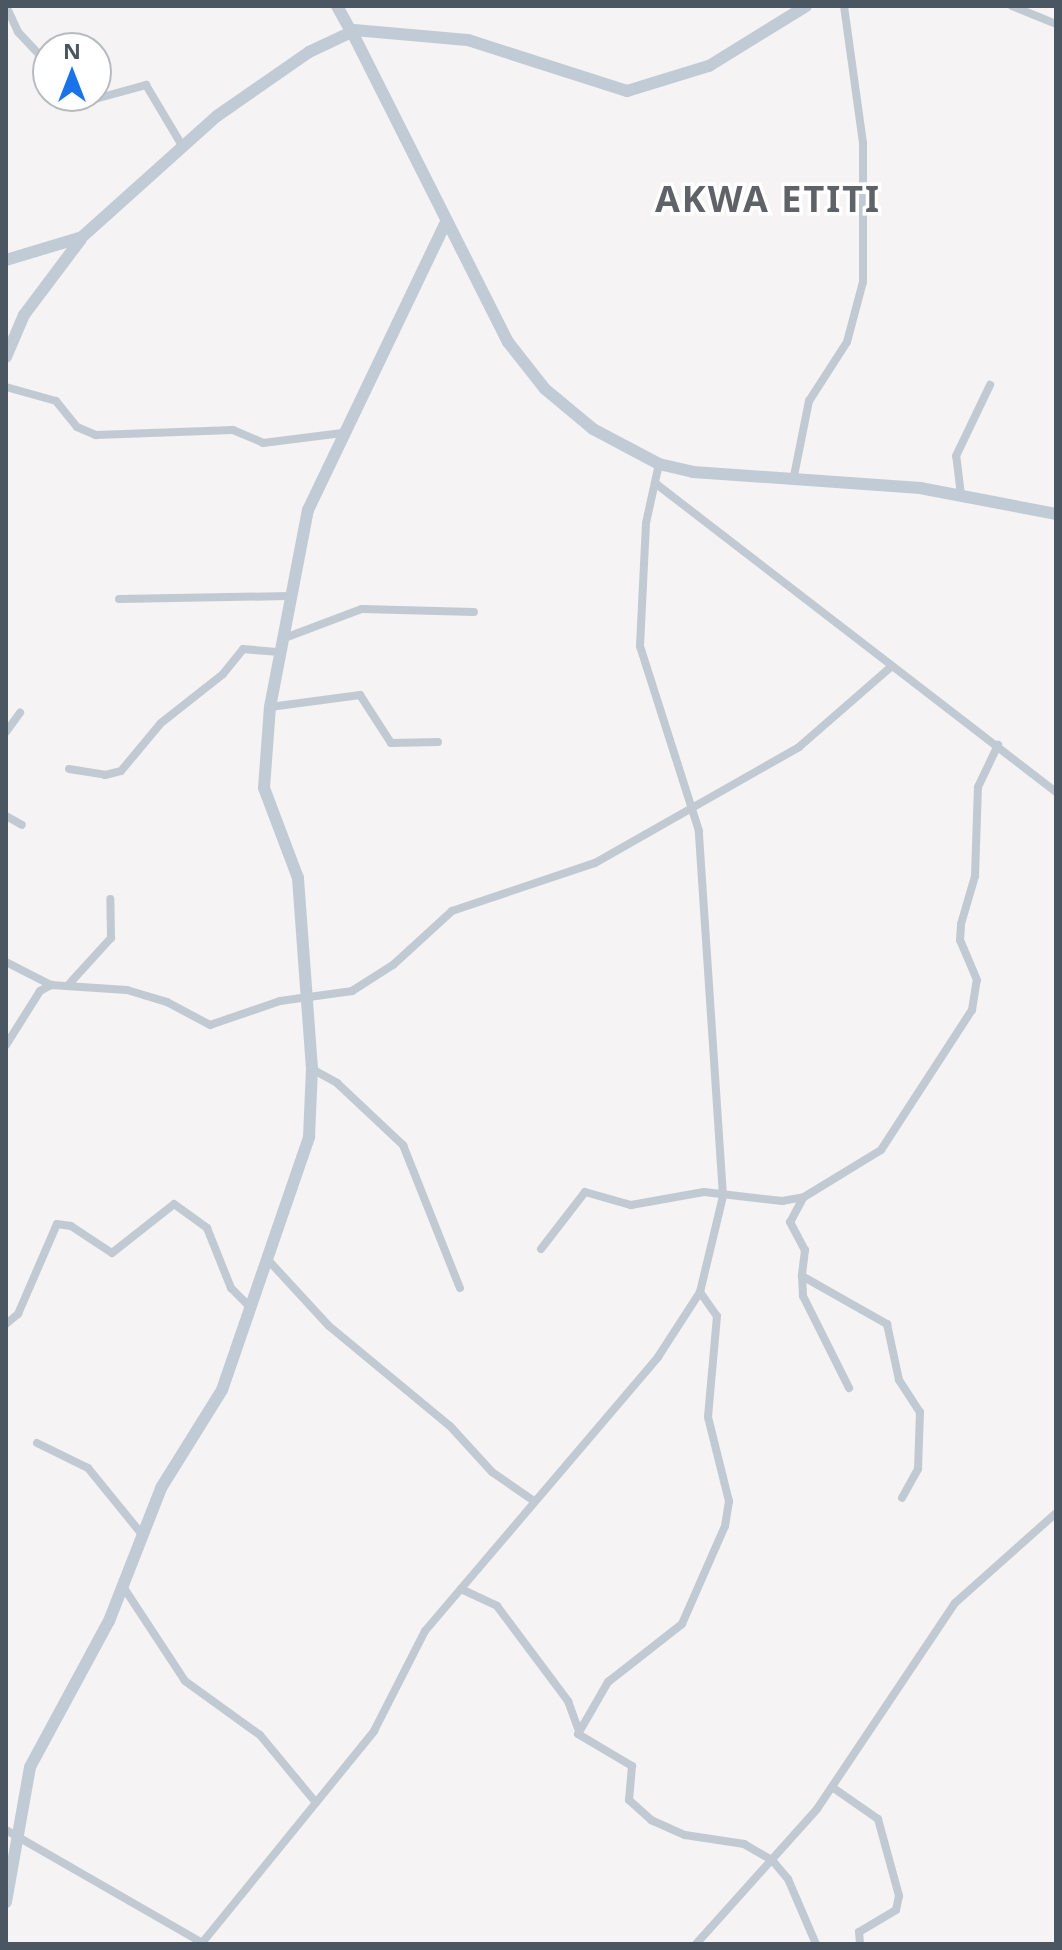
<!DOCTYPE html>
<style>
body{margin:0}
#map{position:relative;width:1062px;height:1950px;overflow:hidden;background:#f5f3f3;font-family:"Noto Sans",sans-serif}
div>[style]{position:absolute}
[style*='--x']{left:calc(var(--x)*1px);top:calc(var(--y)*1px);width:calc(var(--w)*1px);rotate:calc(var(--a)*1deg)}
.street>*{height:8px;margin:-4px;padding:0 4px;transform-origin:4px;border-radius:4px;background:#c1cad2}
.secondary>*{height:12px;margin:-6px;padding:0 6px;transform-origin:6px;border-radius:6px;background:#c1cbd6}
span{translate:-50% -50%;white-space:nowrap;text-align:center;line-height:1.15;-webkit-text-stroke:7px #fff;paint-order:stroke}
.district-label{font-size:36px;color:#5f6368;font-weight:700;letter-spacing:2px}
.frame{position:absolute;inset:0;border:8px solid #4a5661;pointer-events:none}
.north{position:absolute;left:32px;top:32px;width:80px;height:80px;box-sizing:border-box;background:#fff;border:2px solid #b7bbc0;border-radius:50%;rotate:0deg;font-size:22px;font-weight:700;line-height:32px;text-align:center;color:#4a5661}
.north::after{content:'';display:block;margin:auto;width:28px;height:36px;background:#1a73e8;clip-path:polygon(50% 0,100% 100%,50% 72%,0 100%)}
</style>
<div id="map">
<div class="street">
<div style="--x:6;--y:6;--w:29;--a:65"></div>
<div style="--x:18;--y:32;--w:44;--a:46.8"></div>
<div style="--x:1012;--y:6;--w:48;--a:22.2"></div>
<div style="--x:66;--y:96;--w:14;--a:36"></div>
<div style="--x:77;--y:104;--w:72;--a:-15.4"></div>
<div style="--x:146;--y:85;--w:72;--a:59.2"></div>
<div style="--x:6;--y:387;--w:52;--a:15.6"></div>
<div style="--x:56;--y:401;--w:33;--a:51"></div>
<div style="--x:77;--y:427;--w:21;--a:23"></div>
<div style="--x:96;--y:435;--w:137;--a:-2.1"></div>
<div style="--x:233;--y:430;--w:33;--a:23"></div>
<div style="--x:263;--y:443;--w:80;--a:-7.2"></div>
<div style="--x:793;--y:481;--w:82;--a:-78.7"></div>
<div style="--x:809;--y:401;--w:70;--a:-57.2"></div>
<div style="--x:847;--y:342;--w:62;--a:-75.1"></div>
<div style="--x:863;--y:282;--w:139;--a:-90"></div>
<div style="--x:863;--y:143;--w:138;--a:-97.9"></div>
<div style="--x:655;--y:483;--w:506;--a:37.62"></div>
<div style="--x:961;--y:495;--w:39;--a:-97"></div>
<div style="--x:956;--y:456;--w:79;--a:-64.4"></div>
<div style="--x:119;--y:599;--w:169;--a:-1"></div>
<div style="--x:282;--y:639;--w:85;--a:-20.6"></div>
<div style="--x:362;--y:609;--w:112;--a:1.5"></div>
<div style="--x:270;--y:707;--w:91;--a:-7.6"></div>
<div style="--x:360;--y:695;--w:57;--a:57.1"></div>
<div style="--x:391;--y:743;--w:47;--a:-1.2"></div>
<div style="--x:6;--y:732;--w:24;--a:-54"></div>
<div style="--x:69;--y:769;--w:36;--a:9"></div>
<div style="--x:105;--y:775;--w:16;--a:-14"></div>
<div style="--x:121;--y:771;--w:62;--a:-50.2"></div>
<div style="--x:161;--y:723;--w:79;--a:-38.3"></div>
<div style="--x:223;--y:674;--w:32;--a:-51"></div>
<div style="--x:243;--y:649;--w:36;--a:5"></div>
<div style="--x:6;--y:816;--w:18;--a:29"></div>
<div style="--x:6;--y:962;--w:51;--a:27.1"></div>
<div style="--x:70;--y:983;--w:61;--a:-47.7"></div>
<div style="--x:111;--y:938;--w:39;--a:-91"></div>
<div style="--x:6;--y:1045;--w:64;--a:-57.8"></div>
<div style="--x:40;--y:991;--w:13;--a:-29"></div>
<div style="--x:51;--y:985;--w:76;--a:3.8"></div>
<div style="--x:127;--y:990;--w:42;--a:16.7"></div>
<div style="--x:167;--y:1002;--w:49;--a:28.1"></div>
<div style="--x:210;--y:1025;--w:74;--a:-18.9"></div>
<div style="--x:280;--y:1001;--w:73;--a:-7.9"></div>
<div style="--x:352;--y:991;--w:49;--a:-32.4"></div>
<div style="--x:393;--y:965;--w:80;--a:-42.5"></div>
<div style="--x:452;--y:911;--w:151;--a:-18.6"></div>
<div style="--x:595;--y:863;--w:235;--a:-29.6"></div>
<div style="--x:799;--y:747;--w:123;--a:-41.1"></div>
<div style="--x:312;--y:1069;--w:29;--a:29"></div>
<div style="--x:337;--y:1083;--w:91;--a:43.2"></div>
<div style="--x:403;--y:1145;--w:154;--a:68.3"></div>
<div style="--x:803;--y:1198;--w:27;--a:118"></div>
<div style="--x:790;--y:1222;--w:32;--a:62"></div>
<div style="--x:805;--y:1250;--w:26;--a:97"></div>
<div style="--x:802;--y:1276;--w:98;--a:29.5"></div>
<div style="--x:887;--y:1324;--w:57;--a:77.9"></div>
<div style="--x:899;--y:1380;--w:38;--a:57"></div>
<div style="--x:920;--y:1412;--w:57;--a:92"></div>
<div style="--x:918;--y:1469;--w:33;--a:119"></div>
<div style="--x:541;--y:1249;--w:72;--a:-52.3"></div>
<div style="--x:585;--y:1192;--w:48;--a:15.8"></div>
<div style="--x:631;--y:1205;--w:74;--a:-10.1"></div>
<div style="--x:704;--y:1192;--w:79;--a:6.6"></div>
<div style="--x:782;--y:1201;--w:22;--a:-10"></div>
<div style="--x:804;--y:1197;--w:90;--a:-31.4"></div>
<div style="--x:881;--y:1150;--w:167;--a:-57"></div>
<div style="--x:972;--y:1010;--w:30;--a:-81"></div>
<div style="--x:977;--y:980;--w:43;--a:-113"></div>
<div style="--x:960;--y:940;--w:16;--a:-86"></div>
<div style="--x:961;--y:924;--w:50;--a:-73.7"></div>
<div style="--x:975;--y:876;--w:89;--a:-88.1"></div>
<div style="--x:978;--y:787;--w:47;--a:-64.5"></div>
<div style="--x:269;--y:1261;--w:88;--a:47.3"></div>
<div style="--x:329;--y:1326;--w:157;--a:39.6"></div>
<div style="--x:450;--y:1426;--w:62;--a:47.6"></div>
<div style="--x:492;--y:1472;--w:51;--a:34.6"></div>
<div style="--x:802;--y:1276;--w:20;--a:87"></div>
<div style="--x:803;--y:1296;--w:103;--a:63.4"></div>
<div style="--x:700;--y:1292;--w:29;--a:55"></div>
<div style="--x:717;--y:1316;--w:101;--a:95.1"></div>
<div style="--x:708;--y:1417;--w:87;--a:76"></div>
<div style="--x:729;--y:1501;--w:25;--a:99"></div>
<div style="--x:725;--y:1526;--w:107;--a:113.7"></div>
<div style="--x:682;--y:1624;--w:94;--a:141.9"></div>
<div style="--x:608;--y:1682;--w:60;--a:120"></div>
<div style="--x:578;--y:1734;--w:63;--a:30.7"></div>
<div style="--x:632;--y:1766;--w:34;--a:95"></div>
<div style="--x:629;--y:1800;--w:30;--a:42"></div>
<div style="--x:651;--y:1820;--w:37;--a:24"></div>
<div style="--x:685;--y:1835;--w:60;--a:8.7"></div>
<div style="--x:744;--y:1844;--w:32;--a:30"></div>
<div style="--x:772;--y:1860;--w:25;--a:50"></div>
<div style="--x:788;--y:1879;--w:71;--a:66.7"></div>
<div style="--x:6;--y:1324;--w:16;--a:-40"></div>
<div style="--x:18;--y:1314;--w:98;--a:-66.6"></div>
<div style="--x:57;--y:1224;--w:14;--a:8"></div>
<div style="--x:71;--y:1226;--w:49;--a:33.4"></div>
<div style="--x:112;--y:1253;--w:79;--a:-38.3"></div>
<div style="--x:174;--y:1204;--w:41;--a:36"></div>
<div style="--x:207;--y:1228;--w:65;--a:68.2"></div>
<div style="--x:231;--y:1288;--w:28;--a:45"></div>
<div style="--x:37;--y:1443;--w:57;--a:26.1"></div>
<div style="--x:88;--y:1468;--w:82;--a:50.9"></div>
<div style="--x:122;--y:1585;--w:115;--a:56.7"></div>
<div style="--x:185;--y:1681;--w:92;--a:35.8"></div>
<div style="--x:260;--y:1735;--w:83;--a:50.4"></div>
<div style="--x:461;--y:1589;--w:40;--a:25"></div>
<div style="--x:497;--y:1606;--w:119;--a:53.2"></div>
<div style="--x:568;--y:1701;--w:29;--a:70"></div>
<div style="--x:832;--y:1787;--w:56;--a:34.8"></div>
<div style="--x:878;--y:1819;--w:80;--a:74.7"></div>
<div style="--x:899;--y:1896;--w:14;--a:102"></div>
<div style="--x:896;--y:1910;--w:43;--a:149.3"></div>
<div style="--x:859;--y:1932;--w:12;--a:85"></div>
<div style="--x:6;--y:1830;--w:228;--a:29.9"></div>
<div style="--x:202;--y:1943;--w:273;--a:-50.9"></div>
<div style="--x:374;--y:1731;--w:112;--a:-63"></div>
<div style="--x:425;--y:1631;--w:360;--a:-49.6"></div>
<div style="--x:658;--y:1357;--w:77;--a:-57.1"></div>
<div style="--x:700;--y:1292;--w:99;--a:-76.5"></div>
<div style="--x:723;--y:1196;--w:366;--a:-93.8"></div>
<div style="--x:699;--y:831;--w:194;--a:-107.7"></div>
<div style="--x:640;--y:646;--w:123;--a:-87.2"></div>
<div style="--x:646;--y:523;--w:60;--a:-77.6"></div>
<div style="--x:696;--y:1944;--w:181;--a:-48.1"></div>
<div style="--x:817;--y:1809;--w:248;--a:-56.2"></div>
<div style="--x:955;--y:1603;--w:135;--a:-41.7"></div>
</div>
<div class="secondary">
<div style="--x:337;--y:6;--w:25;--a:61"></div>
<div style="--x:354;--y:30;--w:114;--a:5"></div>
<div style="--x:468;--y:40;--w:167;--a:17.8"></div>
<div style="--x:627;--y:91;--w:86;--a:-17"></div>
<div style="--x:709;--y:66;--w:114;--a:-31.7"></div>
<div style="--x:353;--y:34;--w:345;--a:63.3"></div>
<div style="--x:508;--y:342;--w:60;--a:51.8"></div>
<div style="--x:545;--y:389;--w:62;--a:39.8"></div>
<div style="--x:593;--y:429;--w:75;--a:27.9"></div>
<div style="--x:659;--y:464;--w:35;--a:13"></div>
<div style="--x:693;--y:472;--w:228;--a:4"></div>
<div style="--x:920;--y:488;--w:138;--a:10.8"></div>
<div style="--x:6;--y:260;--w:79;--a:-16.8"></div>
<div style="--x:82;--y:237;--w:181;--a:-41.9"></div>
<div style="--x:217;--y:116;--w:112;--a:-34.8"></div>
<div style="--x:309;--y:52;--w:42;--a:-25.3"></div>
<div style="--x:6;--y:357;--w:46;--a:-66.8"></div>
<div style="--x:24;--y:315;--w:95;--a:-53.1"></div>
<div style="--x:6;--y:1902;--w:137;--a:-79.9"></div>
<div style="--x:30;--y:1767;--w:166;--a:-61.6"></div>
<div style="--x:109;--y:1621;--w:143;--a:-68.6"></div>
<div style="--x:161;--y:1488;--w:115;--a:-58.1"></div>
<div style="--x:222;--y:1390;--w:268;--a:-71"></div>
<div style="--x:309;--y:1137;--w:68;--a:-87.5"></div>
<div style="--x:312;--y:1069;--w:192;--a:-94.2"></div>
<div style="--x:298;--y:878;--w:96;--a:-110.7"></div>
<div style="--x:264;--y:788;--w:81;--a:-85.8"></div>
<div style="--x:270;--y:707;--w:201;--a:-79.1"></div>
<div style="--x:308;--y:510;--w:317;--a:-64.4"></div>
</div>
<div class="district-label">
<span style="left:768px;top:199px">AKWA ETITI</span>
</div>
<div class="frame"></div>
<div class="north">N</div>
</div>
